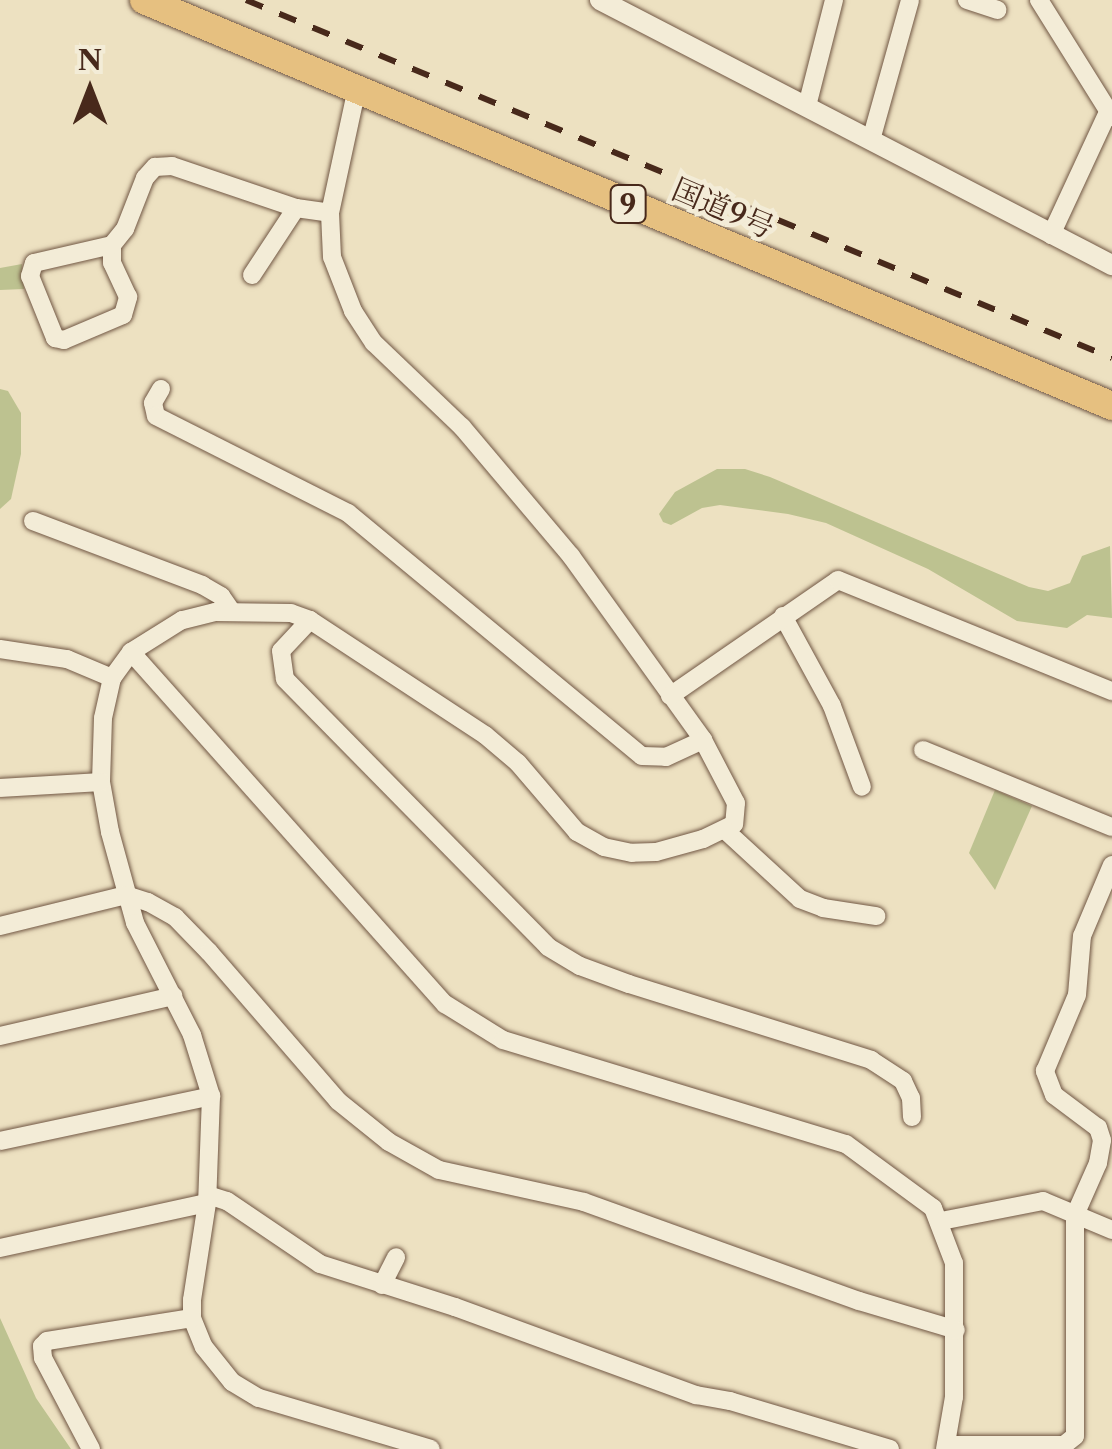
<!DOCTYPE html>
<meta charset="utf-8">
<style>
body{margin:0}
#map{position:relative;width:1112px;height:1449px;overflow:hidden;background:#ede1c1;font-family:"Libre Caslon Text","Noto Serif JP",serif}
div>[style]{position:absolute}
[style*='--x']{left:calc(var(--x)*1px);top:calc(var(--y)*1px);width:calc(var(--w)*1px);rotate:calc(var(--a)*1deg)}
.green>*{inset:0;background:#bdc290}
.roads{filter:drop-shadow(0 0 2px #715744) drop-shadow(0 0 2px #715744)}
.minor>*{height:18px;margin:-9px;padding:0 9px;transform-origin:9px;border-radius:9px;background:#f3ecd7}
.tertiary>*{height:20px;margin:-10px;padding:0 10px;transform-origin:10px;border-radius:10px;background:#f3ecd7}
.trunk>*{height:28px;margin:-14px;padding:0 14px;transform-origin:14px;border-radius:14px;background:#e6c080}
.rail>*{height:6px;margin-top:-3px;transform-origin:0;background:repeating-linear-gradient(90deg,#48291b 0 18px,transparent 0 36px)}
span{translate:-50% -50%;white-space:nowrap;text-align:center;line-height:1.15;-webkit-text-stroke:9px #f3ecd7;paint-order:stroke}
.shield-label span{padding:2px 8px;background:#f3ecd7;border:2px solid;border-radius:8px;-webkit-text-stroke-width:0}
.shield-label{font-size:28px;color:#48291b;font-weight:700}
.street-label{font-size:30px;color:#48291b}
.north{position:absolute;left:40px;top:40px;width:100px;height:100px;-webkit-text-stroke:8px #f3ecd7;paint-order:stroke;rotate:0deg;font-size:28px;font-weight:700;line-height:40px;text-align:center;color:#48291b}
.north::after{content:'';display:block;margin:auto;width:35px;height:45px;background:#48291b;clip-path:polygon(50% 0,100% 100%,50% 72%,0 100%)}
</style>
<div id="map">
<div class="green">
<div style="clip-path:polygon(22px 264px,24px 289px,0 290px,0 268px)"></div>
<div style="clip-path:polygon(0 389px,8px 391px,21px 413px,21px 454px,11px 499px,0 509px)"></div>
<div style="clip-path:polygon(717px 469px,745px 469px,770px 477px,1029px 587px,1048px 591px,1070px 583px,1082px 556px,1110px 546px,1112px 618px,1087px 615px,1067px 628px,1017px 621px,928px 569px,826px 523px,788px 514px,720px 505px,702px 508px,671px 525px,663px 522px,659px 514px,675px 492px)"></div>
<div style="clip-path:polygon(995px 790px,1032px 806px,995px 890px,969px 853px)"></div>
<div style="clip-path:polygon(0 1318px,36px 1398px,71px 1449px,0 1449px)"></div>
</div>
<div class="roads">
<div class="minor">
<div style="--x:967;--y:0;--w:32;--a:18"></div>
<div style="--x:1039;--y:0;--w:138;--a:58"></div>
<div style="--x:357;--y:88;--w:128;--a:102.2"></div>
<div style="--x:330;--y:213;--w:44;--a:87.4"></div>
<div style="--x:332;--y:257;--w:58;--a:68.7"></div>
<div style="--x:353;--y:311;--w:38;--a:57"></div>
<div style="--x:374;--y:343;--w:122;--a:43.7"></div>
<div style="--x:462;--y:427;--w:169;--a:49.8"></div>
<div style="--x:571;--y:556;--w:226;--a:54.3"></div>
<div style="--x:703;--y:740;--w:71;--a:62.4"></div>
<div style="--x:736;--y:803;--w:21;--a:95"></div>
<div style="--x:734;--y:824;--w:34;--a:154"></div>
<div style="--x:703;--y:839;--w:49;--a:164.5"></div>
<div style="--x:656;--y:852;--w:24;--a:178"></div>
<div style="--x:632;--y:853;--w:29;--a:-168"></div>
<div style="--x:604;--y:847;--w:31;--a:-151"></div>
<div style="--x:577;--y:832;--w:91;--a:-130.5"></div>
<div style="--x:518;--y:763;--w:43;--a:-139.7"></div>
<div style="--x:485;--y:735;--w:209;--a:-146.7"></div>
<div style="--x:310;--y:620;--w:20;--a:-160"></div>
<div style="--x:291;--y:613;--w:76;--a:-179.2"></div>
<div style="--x:215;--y:612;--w:34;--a:166"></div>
<div style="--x:182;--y:620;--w:60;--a:147.9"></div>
<div style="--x:131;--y:652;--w:32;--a:126"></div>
<div style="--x:112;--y:678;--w:41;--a:102.7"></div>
<div style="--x:103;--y:718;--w:64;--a:91.8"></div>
<div style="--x:101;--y:782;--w:51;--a:79.8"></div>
<div style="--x:110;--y:832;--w:94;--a:74.6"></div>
<div style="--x:135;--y:923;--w:126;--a:63"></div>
<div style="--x:192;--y:1035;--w:64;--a:72.7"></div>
<div style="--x:211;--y:1096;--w:107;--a:92.1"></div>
<div style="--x:207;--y:1203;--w:98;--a:98.8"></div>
<div style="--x:192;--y:1300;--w:18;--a:90"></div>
<div style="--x:192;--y:1318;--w:31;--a:68"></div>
<div style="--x:204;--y:1347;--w:45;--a:51.3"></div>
<div style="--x:232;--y:1382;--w:31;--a:31"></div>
<div style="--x:259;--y:1398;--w:179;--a:16.5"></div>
<div style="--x:807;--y:106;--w:109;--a:-75.7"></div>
<div style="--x:871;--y:140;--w:145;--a:-74.4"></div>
<div style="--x:1051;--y:235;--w:136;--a:-65.1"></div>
<div style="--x:112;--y:245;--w:80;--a:167"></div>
<div style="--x:34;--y:263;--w:14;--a:107"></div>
<div style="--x:30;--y:276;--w:67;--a:68"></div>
<div style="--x:55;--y:338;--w:9;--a:13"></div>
<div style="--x:64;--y:340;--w:64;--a:-23"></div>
<div style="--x:123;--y:315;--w:19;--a:-74"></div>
<div style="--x:128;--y:297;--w:38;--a:-115"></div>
<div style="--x:112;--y:263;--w:18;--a:-90"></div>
<div style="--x:112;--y:245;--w:21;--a:-51"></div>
<div style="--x:125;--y:229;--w:55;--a:-68.6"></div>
<div style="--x:145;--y:178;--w:15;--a:-48"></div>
<div style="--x:155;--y:167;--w:17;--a:-3"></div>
<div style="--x:172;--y:166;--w:131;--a:18.7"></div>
<div style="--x:296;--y:208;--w:34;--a:8"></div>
<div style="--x:252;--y:275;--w:80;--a:-56.7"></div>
<div style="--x:161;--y:389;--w:16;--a:120"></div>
<div style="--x:153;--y:403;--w:13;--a:77"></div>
<div style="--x:156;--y:416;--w:215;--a:26.8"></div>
<div style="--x:348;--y:513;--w:381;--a:39.6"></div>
<div style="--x:642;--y:756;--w:24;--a:2"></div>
<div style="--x:666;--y:757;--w:41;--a:-24.7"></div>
<div style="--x:33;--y:521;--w:181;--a:20.7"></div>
<div style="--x:202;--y:585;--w:22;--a:30"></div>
<div style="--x:221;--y:596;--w:19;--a:55"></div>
<div style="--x:783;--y:616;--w:102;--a:61.4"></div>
<div style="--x:832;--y:706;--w:86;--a:69.7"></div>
<div style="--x:310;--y:620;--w:42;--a:133.1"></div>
<div style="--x:281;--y:651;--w:28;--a:82"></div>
<div style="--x:285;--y:679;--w:375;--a:45.5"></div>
<div style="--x:548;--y:947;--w:37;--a:31"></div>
<div style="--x:580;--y:966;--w:52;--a:20.2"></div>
<div style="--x:629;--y:984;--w:254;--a:17.4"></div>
<div style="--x:871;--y:1060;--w:38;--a:33"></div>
<div style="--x:903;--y:1081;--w:19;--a:65"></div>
<div style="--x:911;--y:1098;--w:19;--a:87"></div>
<div style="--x:0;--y:649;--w:68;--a:8.5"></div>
<div style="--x:67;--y:659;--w:49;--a:22.9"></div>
<div style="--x:131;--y:652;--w:472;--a:48.3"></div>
<div style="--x:445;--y:1004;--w:68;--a:31.8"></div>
<div style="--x:503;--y:1040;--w:358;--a:16.9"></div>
<div style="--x:846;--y:1144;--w:108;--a:36.3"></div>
<div style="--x:933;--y:1208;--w:59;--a:69.1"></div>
<div style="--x:954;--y:1263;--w:134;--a:90"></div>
<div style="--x:954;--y:1397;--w:53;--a:99.8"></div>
<div style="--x:670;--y:696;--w:204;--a:-34.6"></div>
<div style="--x:838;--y:580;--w:296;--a:22.1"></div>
<div style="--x:923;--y:750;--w:204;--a:22.2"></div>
<div style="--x:0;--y:788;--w:101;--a:-3.4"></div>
<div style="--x:726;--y:831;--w:100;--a:42.6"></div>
<div style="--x:800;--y:899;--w:25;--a:21"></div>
<div style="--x:823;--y:908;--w:54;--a:8.6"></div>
<div style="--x:0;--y:926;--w:130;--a:-13.8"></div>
<div style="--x:126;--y:895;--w:23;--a:18"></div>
<div style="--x:148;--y:902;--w:31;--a:29"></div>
<div style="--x:175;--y:917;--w:49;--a:45.8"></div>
<div style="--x:209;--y:952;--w:197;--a:49.1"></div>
<div style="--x:338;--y:1101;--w:65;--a:38.8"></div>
<div style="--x:389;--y:1142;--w:57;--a:29.2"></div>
<div style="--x:439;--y:1170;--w:148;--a:12.4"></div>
<div style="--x:584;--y:1202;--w:292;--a:19.8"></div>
<div style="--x:859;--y:1301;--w:101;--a:16.6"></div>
<div style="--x:0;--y:1036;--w:178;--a:-13"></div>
<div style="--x:0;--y:1141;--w:216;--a:-12"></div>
<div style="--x:208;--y:1195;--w:20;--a:18"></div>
<div style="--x:227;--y:1201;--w:112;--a:34.1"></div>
<div style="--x:320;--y:1264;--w:142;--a:17.7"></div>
<div style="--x:455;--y:1307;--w:257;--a:20.1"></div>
<div style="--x:696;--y:1395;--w:35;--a:10"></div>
<div style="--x:730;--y:1401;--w:167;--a:16.7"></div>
<div style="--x:941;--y:1221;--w:104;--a:-11.1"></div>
<div style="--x:1043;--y:1201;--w:75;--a:22.8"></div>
<div style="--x:0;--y:1248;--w:212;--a:-12.3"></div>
<div style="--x:382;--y:1285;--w:31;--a:-63"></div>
<div style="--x:946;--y:1445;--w:118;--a:0"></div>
<div style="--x:1064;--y:1445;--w:14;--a:-39"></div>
<div style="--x:1075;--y:1436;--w:221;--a:-90"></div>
<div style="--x:1075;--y:1215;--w:57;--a:-66.1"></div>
<div style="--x:1098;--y:1163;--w:23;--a:-80"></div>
<div style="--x:1102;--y:1140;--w:13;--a:-108"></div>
<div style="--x:1098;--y:1128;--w:55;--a:-143.1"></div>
<div style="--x:1054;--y:1095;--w:26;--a:-111"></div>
<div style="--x:1045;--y:1071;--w:82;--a:-67.2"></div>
<div style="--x:1077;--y:995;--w:59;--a:-85.2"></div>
<div style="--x:1082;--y:936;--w:77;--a:-67.1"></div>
<div style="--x:91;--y:1449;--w:103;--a:-117.8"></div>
<div style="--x:43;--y:1358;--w:12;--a:-95"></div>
<div style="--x:42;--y:1346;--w:7;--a:-45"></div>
<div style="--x:47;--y:1341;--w:147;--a:-9"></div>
</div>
<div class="tertiary">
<div style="--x:600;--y:0;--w:577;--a:27.37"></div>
</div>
<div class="trunk">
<div style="--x:144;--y:0;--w:1050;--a:22.75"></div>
</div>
</div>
<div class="rail">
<div style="--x:246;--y:0;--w:937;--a:22.46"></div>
</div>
<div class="shield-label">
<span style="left:628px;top:204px">9</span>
</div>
<div class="street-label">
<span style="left:723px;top:209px;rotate:23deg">国道9号</span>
</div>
<div class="north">N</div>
</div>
